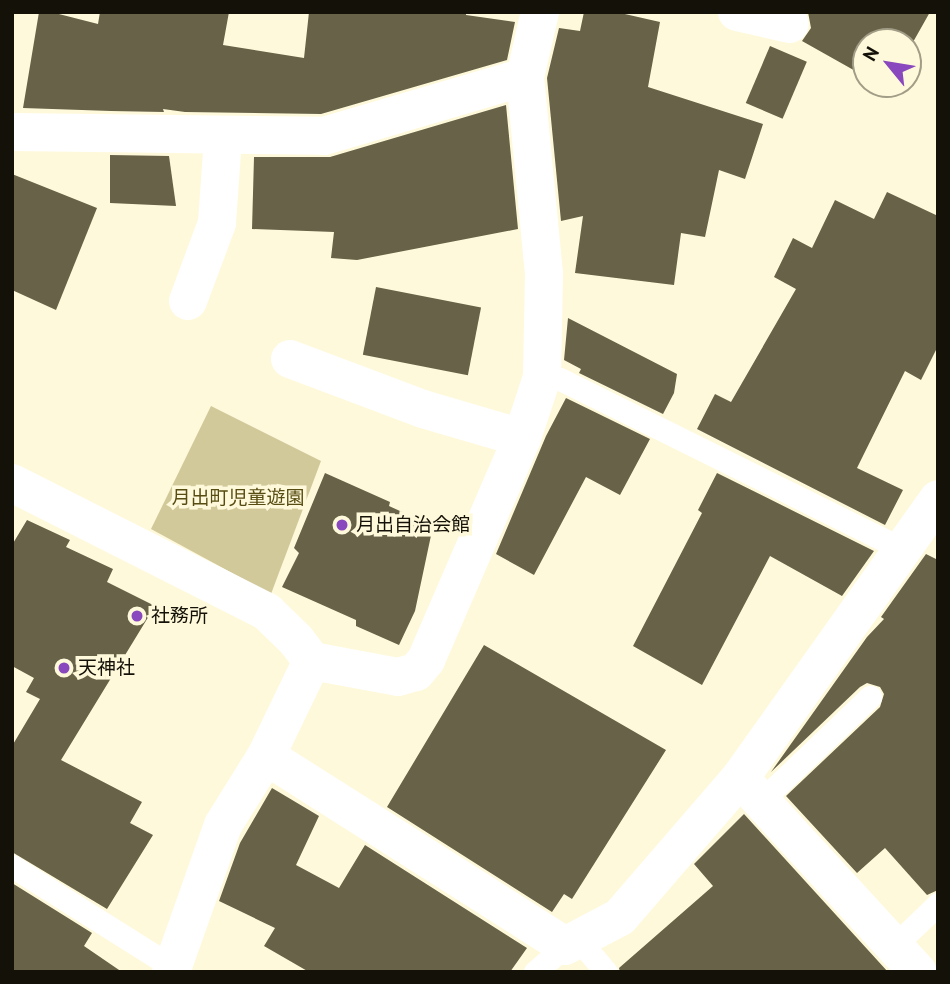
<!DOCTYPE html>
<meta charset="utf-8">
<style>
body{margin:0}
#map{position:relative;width:950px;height:984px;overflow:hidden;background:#fff9db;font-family:"PT Sans","Noto Sans JP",sans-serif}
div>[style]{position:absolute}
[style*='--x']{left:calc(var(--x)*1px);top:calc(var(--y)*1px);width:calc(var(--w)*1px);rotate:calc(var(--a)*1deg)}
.green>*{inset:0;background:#d2c99b}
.building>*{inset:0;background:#676248;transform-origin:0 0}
.service>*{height:23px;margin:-11.5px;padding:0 11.5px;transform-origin:11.5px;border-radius:11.5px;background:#fff}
.minor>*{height:38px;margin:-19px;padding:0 19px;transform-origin:19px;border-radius:19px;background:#fff}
.dots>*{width:19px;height:19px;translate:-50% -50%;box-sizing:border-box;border:4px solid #fff9db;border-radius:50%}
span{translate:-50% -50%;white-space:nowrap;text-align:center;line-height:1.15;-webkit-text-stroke:7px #fff9db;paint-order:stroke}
.park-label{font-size:19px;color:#574c12}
.poi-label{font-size:19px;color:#141208}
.left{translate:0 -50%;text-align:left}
.frame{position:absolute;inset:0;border:14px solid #141208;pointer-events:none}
.north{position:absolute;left:852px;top:28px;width:70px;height:70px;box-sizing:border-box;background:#fff9db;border:2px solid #a19d87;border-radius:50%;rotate:300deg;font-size:19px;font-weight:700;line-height:28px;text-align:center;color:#141208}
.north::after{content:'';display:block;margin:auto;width:24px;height:32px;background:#8948bd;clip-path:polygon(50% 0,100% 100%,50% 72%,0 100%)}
</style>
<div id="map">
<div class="green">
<div style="clip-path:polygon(211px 406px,321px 461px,271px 594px,151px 529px)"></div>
</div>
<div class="building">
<div style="clip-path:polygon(39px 12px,51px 12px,98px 24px,100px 12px,229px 12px,223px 45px,304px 58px,309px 12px,466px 12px,466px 15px,515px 22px,507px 60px,321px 114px,185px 112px,163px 109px,164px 112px,111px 111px,23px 108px)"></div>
<div style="clip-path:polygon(584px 12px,616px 12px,660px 22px,648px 87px,763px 124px,745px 179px,719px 170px,705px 237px,681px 233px,674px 285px,575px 273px,583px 216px,561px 221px,547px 78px,559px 28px,580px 31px)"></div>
<div style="clip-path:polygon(808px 12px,930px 12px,908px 51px,908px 42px,866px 42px,866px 77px,802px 41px,811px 28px)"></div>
<div style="left:770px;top:46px;width:40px;height:62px;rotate:23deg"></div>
<div style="clip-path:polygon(506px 105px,518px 229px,357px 260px,331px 258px,334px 232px,252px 229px,254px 157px,330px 157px)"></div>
<div style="clip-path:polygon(110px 155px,169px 156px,176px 206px,110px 203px)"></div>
<div style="clip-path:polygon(12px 174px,97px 208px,56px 310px,12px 290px)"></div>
<div style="clip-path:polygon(887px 192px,938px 216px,938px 346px,921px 380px,905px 371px,857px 468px,903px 490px,885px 525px,697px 429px,715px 394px,731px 402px,796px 289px,774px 277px,793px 238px,812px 248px,835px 200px,874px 219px)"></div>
<div style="left:376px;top:287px;width:107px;height:69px;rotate:11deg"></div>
<div style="clip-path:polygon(568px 318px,677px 374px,674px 393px,663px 414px,579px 373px,581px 369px,564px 360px)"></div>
<div style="clip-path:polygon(566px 398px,650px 439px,620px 495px,586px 477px,534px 575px,496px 554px,546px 436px)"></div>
<div style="clip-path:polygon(325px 473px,390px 502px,389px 506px,433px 526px,415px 611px,399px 645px,356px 626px,356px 620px,282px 587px,299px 553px,294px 548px)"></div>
<div style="clip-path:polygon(717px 473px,874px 551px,842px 596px,770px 556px,702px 685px,633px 646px,702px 513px,698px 510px)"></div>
<div style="clip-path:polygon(27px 520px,70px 540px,66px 547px,113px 569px,107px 582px,155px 606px,61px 760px,142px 802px,130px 823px,153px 835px,107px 909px,12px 852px,12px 746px,40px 699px,26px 692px,34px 678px,12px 666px,12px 545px)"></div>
<div style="clip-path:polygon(926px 554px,938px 560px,938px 890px,927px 895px,885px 848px,857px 873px,786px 796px,880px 707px,884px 694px,880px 687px,867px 683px,860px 687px,771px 772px,867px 637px,884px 619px,881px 617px)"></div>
<div style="clip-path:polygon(484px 645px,666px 750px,572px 899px,564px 894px,552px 912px,387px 807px)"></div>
<div style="clip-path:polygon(272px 788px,319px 816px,296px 865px,339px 888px,365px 845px,527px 948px,510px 972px,309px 972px,264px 946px,275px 928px,219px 901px,240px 843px)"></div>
<div style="clip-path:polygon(744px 814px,888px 972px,620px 972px,619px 968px,713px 886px,694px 864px)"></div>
<div style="clip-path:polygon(12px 883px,92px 933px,84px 946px,122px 972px,12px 972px)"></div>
</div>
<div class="service">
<div style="--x:560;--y:379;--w:382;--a:26.4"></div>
<div style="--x:761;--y:801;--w:151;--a:-43.7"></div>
<div style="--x:12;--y:866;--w:191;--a:32.2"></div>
<div style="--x:578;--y:939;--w:43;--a:49.7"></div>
<div style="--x:894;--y:946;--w:61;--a:-43.7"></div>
<div style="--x:535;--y:972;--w:40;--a:-41"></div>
</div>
<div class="minor">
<div style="--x:737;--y:12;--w:54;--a:12.8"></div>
<div style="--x:12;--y:132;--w:312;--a:0.7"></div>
<div style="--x:324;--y:136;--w:209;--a:-16.4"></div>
<div style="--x:188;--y:301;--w:83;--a:-69.6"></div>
<div style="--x:217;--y:223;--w:86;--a:-86"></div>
<div style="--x:290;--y:359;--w:142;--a:20.6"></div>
<div style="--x:423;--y:409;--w:103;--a:16.3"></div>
<div style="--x:12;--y:483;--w:286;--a:26.8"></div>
<div style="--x:267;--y:612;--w:40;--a:44"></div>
<div style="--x:296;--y:640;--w:26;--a:53"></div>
<div style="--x:266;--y:756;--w:354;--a:32.4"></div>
<div style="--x:565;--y:946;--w:62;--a:-27.8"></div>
<div style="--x:620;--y:917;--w:184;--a:-49.2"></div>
<div style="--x:740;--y:778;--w:342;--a:-54.6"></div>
<div style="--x:740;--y:778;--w:263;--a:47.5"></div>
<div style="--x:171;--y:972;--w:156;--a:-70.5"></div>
<div style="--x:223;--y:825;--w:81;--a:-58.1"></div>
<div style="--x:266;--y:756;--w:106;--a:-64.2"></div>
<div style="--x:312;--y:661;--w:87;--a:10.5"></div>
<div style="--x:398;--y:677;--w:19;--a:-16"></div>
<div style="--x:416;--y:672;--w:16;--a:-50"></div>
<div style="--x:426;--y:660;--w:242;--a:-66.6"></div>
<div style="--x:522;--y:438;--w:64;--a:-71.8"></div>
<div style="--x:542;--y:377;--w:103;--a:-88.9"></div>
<div style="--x:544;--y:274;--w:198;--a:-95.5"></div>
<div style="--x:525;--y:77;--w:67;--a:-77"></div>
</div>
<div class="dots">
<div style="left:342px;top:525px;background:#8948bd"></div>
<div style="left:137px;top:616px;background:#8948bd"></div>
<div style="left:64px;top:668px;background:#8948bd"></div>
</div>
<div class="park-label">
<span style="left:238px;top:498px">月出町児童遊園</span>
</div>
<div class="poi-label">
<span class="left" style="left:356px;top:525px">月出自治会館</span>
<span class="left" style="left:151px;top:616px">社務所</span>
<span class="left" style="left:78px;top:668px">天神社</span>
</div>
<div class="frame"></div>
<div class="north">N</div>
</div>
